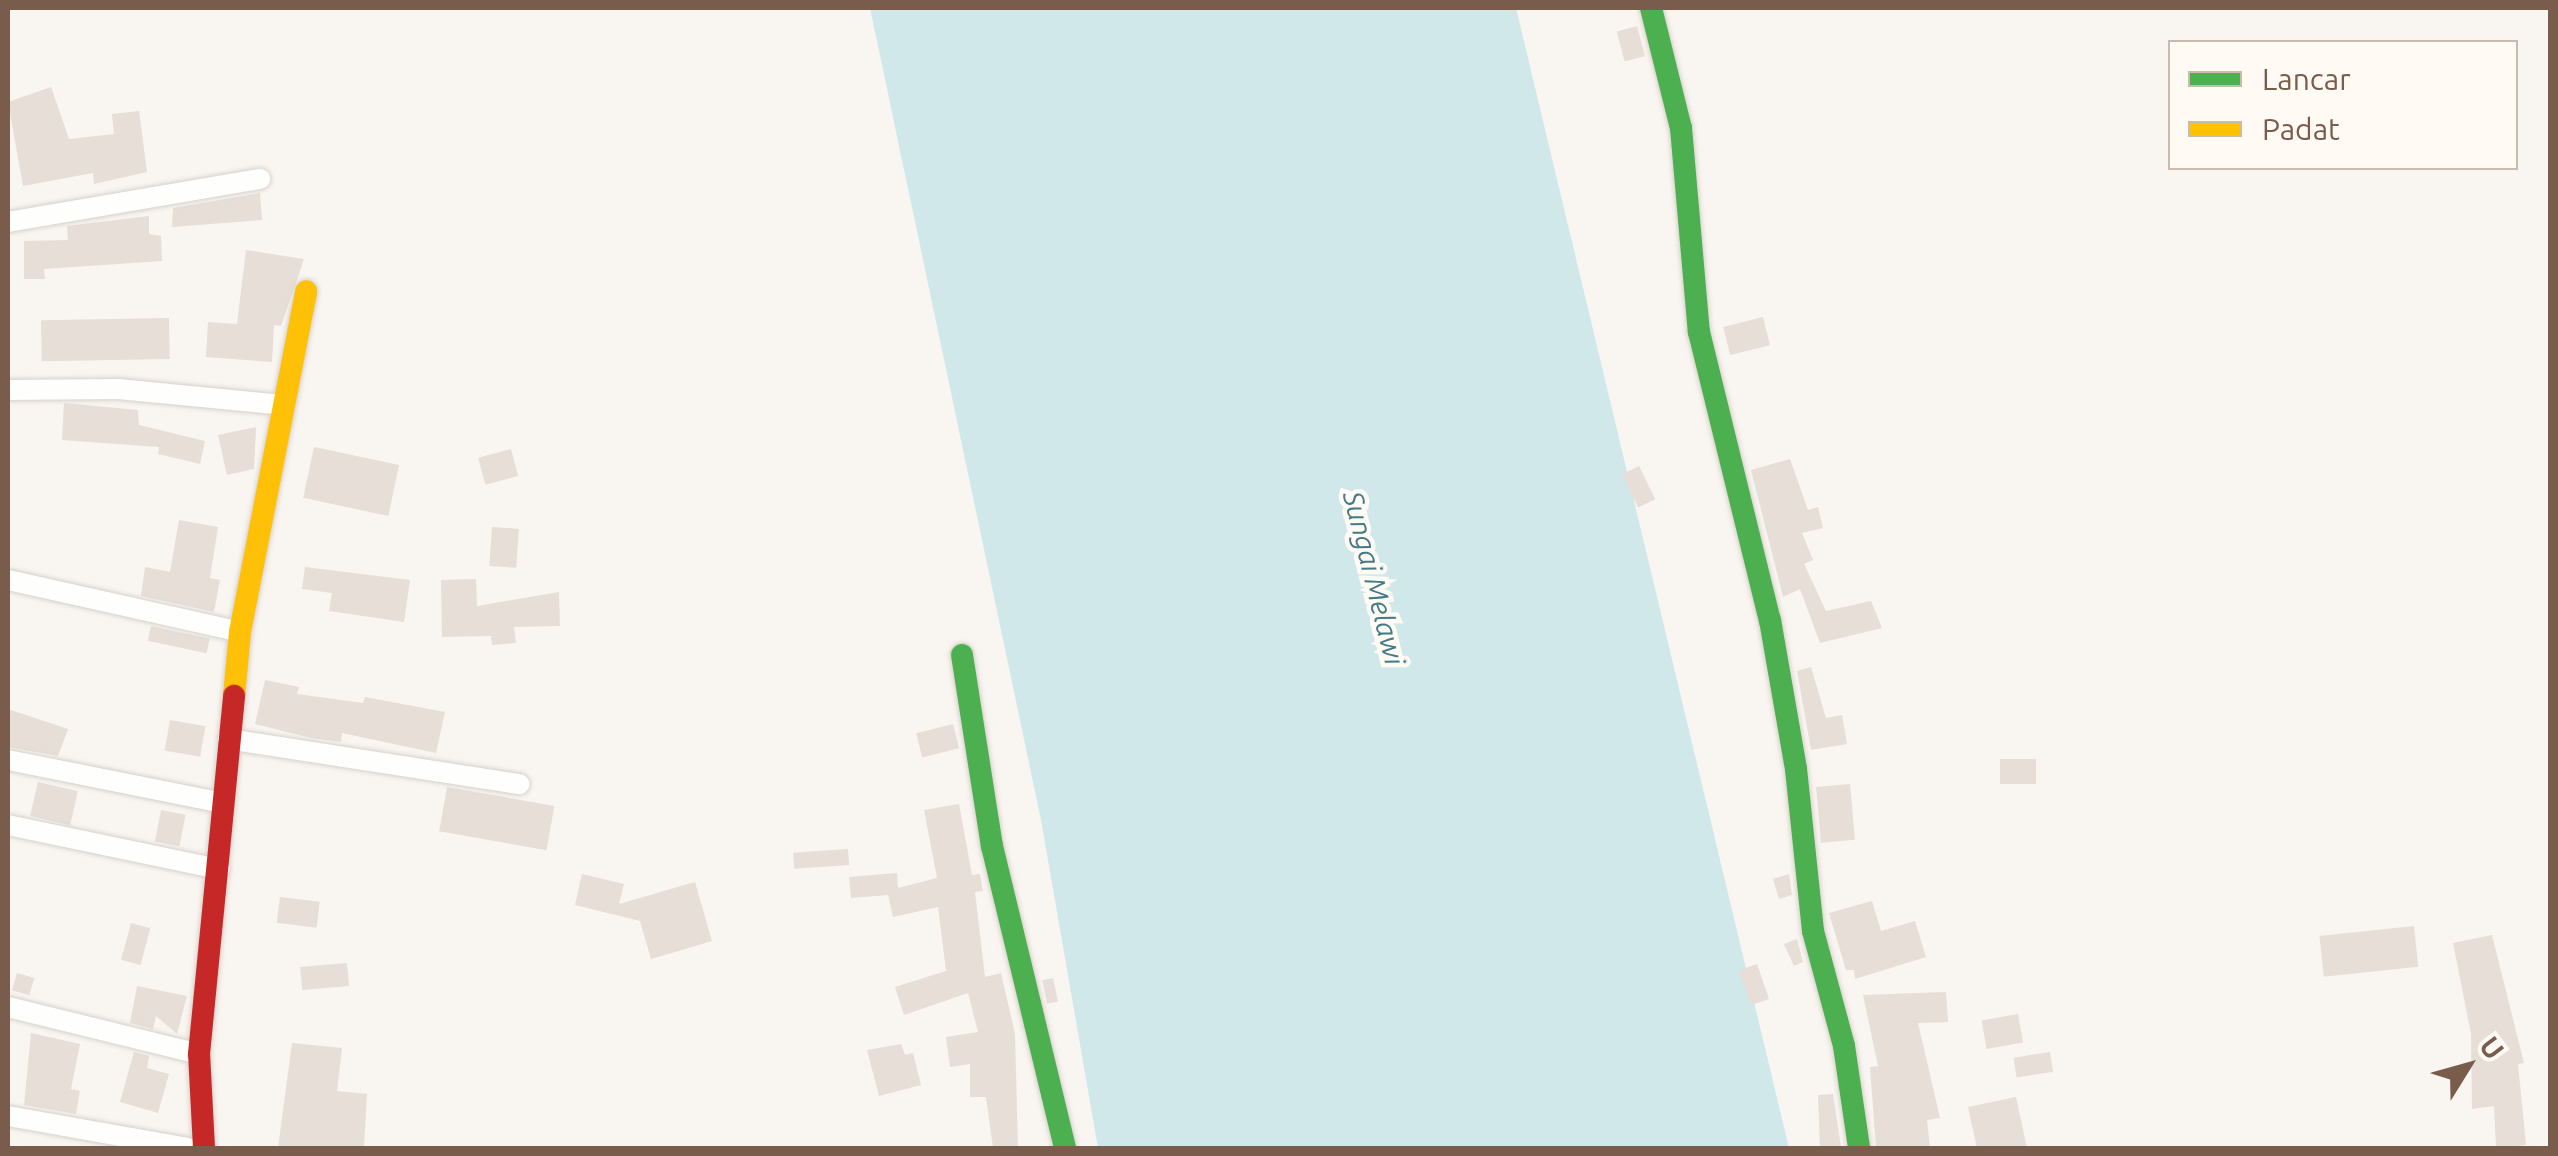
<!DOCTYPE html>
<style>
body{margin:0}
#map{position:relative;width:2558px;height:1156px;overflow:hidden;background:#f9f5f0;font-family:Ubuntu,sans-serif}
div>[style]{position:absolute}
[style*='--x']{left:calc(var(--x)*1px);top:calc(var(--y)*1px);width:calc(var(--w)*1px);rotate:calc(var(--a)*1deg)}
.water>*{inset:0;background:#d0e8ea}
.building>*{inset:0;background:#e6ded7;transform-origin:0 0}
.roads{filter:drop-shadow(0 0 2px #d7d1cb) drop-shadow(0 0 2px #d7d1cb)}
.street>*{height:20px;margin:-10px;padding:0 10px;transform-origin:10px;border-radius:10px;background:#fefefd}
.fast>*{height:22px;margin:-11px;padding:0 11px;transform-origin:11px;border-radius:11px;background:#4caf50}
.slow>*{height:22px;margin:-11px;padding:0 11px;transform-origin:11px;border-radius:11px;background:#ffc107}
.jam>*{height:22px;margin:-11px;padding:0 11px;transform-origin:11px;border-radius:11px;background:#c62828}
span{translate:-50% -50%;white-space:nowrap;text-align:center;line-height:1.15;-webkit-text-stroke:9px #fffaf3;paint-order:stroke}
.water-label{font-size:28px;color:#437c86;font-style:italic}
.frame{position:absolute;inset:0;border:10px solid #7a5c4d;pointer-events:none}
.legend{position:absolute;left:2168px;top:40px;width:350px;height:130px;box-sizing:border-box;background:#fffaf3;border:2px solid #cabbb1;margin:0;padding:12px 18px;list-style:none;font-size:30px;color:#7a5c4d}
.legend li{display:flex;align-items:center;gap:20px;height:50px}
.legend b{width:50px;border:2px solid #cabbb1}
.north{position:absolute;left:2418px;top:1016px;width:100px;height:100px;-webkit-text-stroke:8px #fffaf3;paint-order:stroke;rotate:53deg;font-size:28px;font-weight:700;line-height:40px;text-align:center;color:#7a5c4d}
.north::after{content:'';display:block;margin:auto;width:35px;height:45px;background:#7a5c4d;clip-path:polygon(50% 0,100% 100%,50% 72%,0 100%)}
</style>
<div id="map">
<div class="water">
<div style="clip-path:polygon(870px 8px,1516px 8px,1789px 1148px,1098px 1148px,1041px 820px)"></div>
</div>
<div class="building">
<div style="left:1637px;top:26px;width:31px;height:21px;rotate:75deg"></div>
<div style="clip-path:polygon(51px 87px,69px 139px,114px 134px,112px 114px,139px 111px,147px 172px,94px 184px,93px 173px,23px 186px,8px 102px)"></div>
<div style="clip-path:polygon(260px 193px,262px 220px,172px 227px,173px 208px)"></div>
<div style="clip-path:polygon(149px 216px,149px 234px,161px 236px,162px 261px,44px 269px,45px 279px,24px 279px,24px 241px,68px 240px,67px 226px)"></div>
<div style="clip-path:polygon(246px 250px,304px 259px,281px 326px,274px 325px,272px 362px,206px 357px,208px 322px,237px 324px)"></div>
<div style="left:1763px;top:317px;width:29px;height:41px;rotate:76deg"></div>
<div style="left:169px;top:318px;width:41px;height:128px;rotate:89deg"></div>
<div style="clip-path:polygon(64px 403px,138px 410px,139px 425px,205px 441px,200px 464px,158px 454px,159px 447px,62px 440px)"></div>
<div style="clip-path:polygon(256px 427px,254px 469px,227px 475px,218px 435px)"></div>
<div style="left:314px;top:447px;width:87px;height:52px;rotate:12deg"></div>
<div style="left:511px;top:449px;width:28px;height:34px;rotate:75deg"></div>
<div style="clip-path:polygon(1790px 459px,1808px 510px,1818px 507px,1823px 528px,1802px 533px,1813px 560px,1804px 564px,1826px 611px,1871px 601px,1882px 628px,1820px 643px,1800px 589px,1783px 597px,1751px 470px)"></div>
<div style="left:1639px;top:466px;width:37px;height:19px;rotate:64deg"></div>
<div style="clip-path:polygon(179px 520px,218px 527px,210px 578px,220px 580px,214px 612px,141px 596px,145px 567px,170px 572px)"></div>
<div style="left:492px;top:527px;width:27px;height:39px;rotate:4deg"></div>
<div style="clip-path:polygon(305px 567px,410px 580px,404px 622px,329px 611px,332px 593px,302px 589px)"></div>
<div style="clip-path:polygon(476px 579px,477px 606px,559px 592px,560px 626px,514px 627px,516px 643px,492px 645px,491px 636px,442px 637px,441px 580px)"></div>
<div style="left:151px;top:626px;width:60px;height:15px;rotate:12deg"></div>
<div style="clip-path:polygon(1811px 667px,1826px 718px,1842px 715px,1847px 744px,1811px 750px,1797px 671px)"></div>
<div style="clip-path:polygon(265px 680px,299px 687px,297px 694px,363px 703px,365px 697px,445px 712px,436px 753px,342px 733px,341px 742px,311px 738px,255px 724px)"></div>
<div style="clip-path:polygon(8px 709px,68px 729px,58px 756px,8px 747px)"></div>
<div style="left:170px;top:720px;width:36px;height:31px;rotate:10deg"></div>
<div style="left:953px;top:724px;width:25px;height:38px;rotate:76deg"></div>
<div style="left:2000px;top:759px;width:36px;height:25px"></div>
<div style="left:38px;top:782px;width:41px;height:35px;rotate:13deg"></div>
<div style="left:1850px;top:784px;width:56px;height:34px;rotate:85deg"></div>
<div style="left:447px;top:787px;width:109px;height:45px;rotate:10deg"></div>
<div style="clip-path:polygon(959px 804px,972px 875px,980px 874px,983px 891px,975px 892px,985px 977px,1001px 973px,1015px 1034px,1018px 1148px,993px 1148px,986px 1097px,970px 1097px,970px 1064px,950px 1067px,946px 1037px,978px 1032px,968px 993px,904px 1015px,895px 987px,946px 971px,938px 907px,893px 917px,888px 895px,851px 898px,849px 877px,897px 873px,898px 888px,937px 878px,924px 810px)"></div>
<div style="left:161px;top:810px;width:25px;height:32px;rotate:11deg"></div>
<div style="left:848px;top:849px;width:16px;height:55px;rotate:86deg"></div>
<div style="clip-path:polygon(582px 874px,624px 884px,619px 904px,695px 882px,712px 941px,651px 959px,640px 921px,575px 905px)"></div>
<div style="clip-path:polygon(1789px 874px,1792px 895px,1779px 899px,1773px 879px)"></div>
<div style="left:280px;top:897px;width:40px;height:26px;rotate:7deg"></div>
<div style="clip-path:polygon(1872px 901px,1881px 931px,1915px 921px,1926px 957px,1855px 979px,1854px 970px,1846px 970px,1829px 913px)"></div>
<div style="left:131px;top:923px;width:20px;height:38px;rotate:15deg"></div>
<div style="left:2414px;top:926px;width:41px;height:95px;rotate:84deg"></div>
<div style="clip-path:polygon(2492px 935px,2524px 1063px,2518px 1064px,2526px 1145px,2496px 1148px,2494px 1106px,2472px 1109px,2471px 1034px,2453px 943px)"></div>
<div style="clip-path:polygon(1797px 939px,1803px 962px,1794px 966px,1784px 944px)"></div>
<div style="left:347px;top:963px;width:23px;height:47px;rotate:85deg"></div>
<div style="left:1757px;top:964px;width:37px;height:19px;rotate:71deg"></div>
<div style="left:17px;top:973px;width:18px;height:18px;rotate:16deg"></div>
<div style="left:1053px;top:978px;width:24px;height:11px;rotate:78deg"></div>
<div style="clip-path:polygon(137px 986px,187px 996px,177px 1034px,156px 1016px,153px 1029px,130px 1023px)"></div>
<div style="clip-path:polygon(1946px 992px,1948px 1022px,1918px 1023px,1940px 1118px,1927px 1120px,1930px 1148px,1876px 1148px,1870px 1067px,1878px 1066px,1863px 995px)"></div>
<div style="left:2018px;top:1014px;width:29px;height:37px;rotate:80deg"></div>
<div style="clip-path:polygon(31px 1033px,80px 1044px,71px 1089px,80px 1091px,76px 1114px,24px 1105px)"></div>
<div style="clip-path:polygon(292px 1043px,342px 1048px,337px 1091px,367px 1094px,364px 1147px,278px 1148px)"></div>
<div style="clip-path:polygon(901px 1044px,905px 1055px,913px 1053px,921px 1085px,879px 1096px,867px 1050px)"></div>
<div style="clip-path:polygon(134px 1052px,149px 1056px,147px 1068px,169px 1074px,158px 1113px,120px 1102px)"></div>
<div style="left:2050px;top:1052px;width:20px;height:37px;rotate:81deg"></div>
<div style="clip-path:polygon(1833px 1094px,1841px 1148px,1820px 1148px,1818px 1095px)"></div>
<div style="clip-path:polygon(2016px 1097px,2027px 1148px,1977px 1148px,1968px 1107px)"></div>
</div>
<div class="roads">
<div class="street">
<div style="--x:8;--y:222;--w:256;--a:-9.7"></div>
<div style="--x:8;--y:390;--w:110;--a:-0.5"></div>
<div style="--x:118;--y:389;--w:168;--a:5.5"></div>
<div style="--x:8;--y:580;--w:238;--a:12.6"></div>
<div style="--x:228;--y:739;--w:295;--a:8.8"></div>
<div style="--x:8;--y:760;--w:220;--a:11.3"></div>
<div style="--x:8;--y:825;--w:216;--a:11.8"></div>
<div style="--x:8;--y:1007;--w:197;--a:13.8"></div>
<div style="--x:8;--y:1116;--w:182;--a:10.1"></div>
</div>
<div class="fast">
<div style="--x:1651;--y:8;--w:124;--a:76"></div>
<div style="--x:1681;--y:128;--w:205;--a:85"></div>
<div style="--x:1699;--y:332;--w:297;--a:76.2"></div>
<div style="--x:1770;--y:620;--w:151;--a:80.1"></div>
<div style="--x:1796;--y:769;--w:163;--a:84"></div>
<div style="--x:1813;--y:931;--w:119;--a:74.9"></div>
<div style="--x:1844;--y:1046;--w:103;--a:81.6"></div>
<div style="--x:962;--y:655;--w:193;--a:81.1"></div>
<div style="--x:992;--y:846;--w:311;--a:76.4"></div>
</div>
<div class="slow">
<div style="--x:234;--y:696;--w:64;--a:-84.6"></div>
<div style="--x:240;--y:632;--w:347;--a:-79"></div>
</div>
<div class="jam">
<div style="--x:204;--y:1148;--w:94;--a:-93"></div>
<div style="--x:199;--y:1054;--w:360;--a:-84.4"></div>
</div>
</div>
<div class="water-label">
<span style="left:1374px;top:578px;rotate:76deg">Sungai Melawi</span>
</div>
<div class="frame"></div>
<ul class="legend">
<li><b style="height:12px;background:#4caf50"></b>Lancar</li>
<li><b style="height:12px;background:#ffc107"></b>Padat</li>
</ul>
<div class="north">U</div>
</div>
